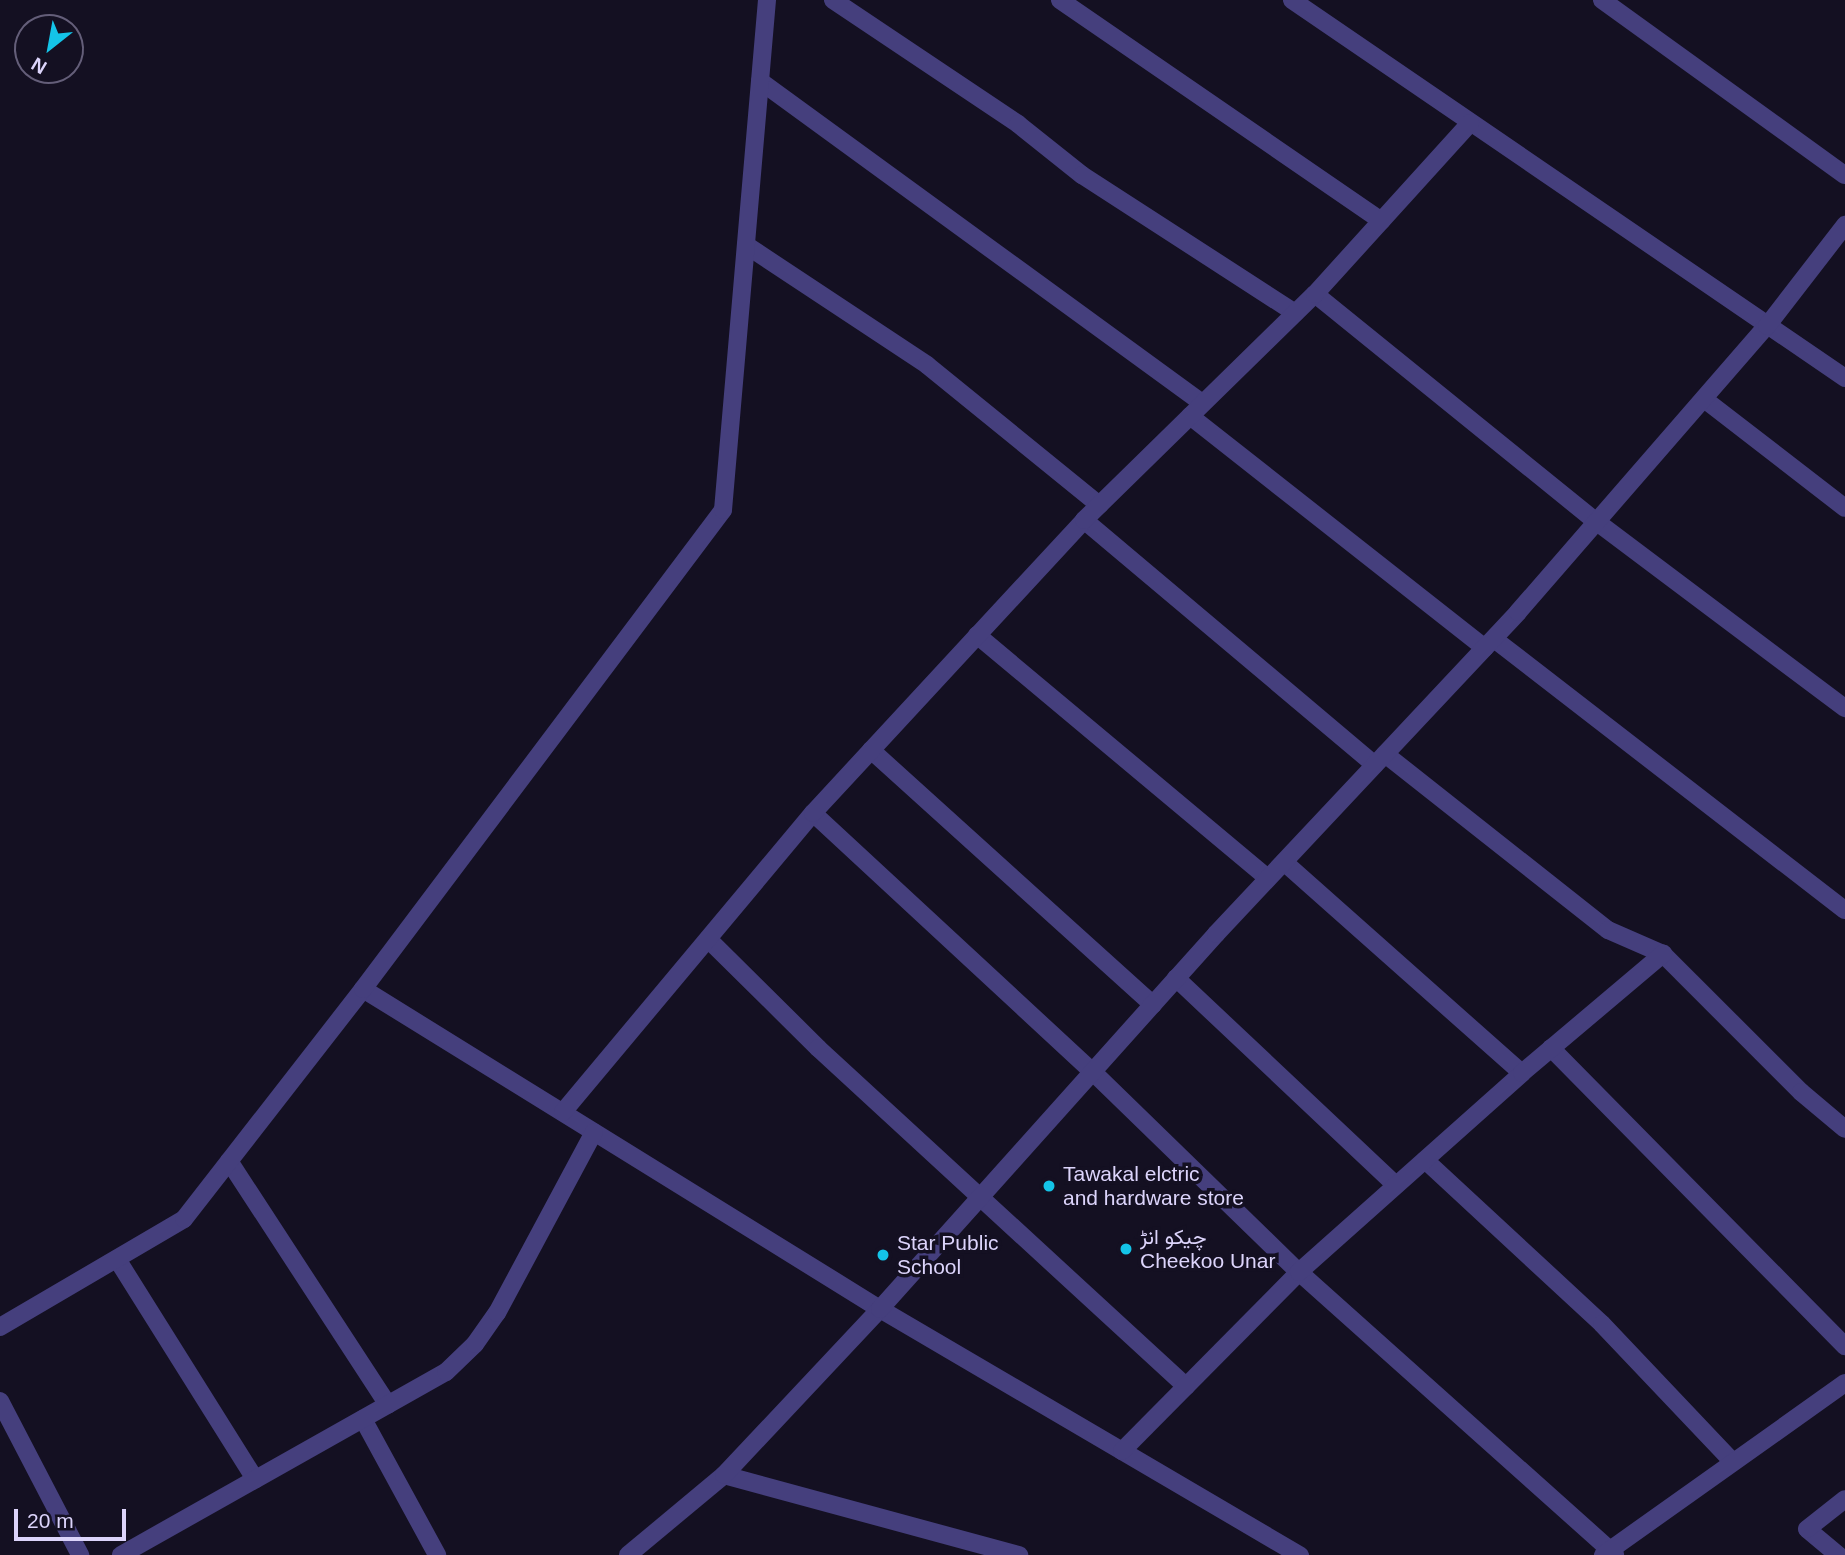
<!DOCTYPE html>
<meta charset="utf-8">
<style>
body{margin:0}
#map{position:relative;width:1845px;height:1555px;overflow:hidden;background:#141022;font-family:Arial,Vazirmatn,sans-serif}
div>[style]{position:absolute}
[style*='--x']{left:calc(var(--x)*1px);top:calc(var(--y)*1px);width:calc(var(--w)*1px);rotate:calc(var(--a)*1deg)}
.street>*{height:18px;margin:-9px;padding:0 9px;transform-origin:9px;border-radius:9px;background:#453f7d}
.dots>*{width:19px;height:19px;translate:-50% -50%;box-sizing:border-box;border:4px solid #141022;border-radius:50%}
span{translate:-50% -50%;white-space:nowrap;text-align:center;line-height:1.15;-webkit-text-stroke:7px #141022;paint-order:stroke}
.poi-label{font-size:21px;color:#dcd4fb}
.left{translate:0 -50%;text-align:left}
.north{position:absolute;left:14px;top:14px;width:70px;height:70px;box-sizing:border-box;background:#141022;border:2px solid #645e79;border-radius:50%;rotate:211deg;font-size:19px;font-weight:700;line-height:28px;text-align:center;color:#dcd4fb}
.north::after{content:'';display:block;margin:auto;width:24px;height:32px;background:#14c4e8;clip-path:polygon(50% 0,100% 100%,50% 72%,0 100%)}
.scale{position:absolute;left:14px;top:1509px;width:112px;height:32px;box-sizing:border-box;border:4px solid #dcd4fb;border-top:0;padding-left:9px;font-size:21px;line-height:24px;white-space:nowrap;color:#dcd4fb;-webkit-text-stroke:5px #141022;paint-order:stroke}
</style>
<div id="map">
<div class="street">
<div style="--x:833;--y:0;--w:223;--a:33.8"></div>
<div style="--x:1018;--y:124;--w:82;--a:38.6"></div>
<div style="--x:1082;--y:175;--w:254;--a:32.9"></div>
<div style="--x:1060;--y:0;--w:390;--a:34.5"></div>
<div style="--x:1292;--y:0;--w:670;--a:34.35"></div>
<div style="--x:1602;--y:0;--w:299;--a:35.8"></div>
<div style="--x:760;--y:81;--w:547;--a:36.07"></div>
<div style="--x:746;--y:245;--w:217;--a:33.5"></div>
<div style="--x:927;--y:365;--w:222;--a:39.1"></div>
<div style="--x:1315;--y:294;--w:363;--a:39"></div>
<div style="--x:1597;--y:522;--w:310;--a:36.9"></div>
<div style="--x:1704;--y:399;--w:178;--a:37.7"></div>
<div style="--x:1190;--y:416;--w:375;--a:38.2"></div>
<div style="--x:1084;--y:520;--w:380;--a:40.1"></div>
<div style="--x:977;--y:635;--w:379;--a:39.9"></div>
<div style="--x:1494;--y:639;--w:443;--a:37.7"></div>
<div style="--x:871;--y:750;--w:380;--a:42.1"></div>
<div style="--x:1385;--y:754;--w:284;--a:38.3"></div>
<div style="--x:1608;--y:930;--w:60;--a:23.6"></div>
<div style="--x:1663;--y:954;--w:195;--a:45"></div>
<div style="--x:1801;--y:1092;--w:57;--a:40.1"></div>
<div style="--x:813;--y:813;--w:381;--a:42.8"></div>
<div style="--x:1093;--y:1072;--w:287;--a:44.2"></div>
<div style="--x:1299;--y:1272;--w:424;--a:41.8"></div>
<div style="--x:1284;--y:862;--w:318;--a:41.6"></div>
<div style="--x:708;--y:939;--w:155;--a:44.7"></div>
<div style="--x:818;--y:1048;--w:500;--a:42.6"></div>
<div style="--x:1176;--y:978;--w:302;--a:43.3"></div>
<div style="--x:363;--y:989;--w:608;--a:31.76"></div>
<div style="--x:880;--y:1309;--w:487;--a:30.4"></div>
<div style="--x:1551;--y:1048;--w:419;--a:45.4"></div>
<div style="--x:563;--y:1112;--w:390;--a:-50.1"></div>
<div style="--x:813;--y:813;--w:399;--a:-47.2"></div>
<div style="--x:1084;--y:520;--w:323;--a:-44.4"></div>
<div style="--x:1315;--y:294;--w:231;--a:-47.8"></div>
<div style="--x:1425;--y:1160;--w:241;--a:42.8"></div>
<div style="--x:1602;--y:1324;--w:190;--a:46.5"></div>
<div style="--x:229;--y:1161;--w:291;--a:56.9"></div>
<div style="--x:117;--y:1259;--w:260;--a:57.9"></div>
<div style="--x:0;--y:1327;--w:213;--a:-30.4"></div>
<div style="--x:184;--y:1219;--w:291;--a:-52.1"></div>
<div style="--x:363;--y:989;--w:599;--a:-53.07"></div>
<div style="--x:723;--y:510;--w:512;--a:-85.07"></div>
<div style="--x:0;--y:1401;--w:174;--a:62.5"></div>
<div style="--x:363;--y:1419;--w:155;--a:61.4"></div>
<div style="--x:1122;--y:1451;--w:252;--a:-45.3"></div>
<div style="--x:1299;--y:1272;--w:299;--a:-41.7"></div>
<div style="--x:1522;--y:1073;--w:185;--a:-40.2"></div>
<div style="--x:724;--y:1475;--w:306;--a:15.2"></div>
<div style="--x:121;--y:1555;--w:373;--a:-29.4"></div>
<div style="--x:446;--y:1372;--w:40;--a:-44"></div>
<div style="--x:475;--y:1344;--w:38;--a:-55"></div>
<div style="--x:497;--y:1313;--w:205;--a:-61.8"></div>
<div style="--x:628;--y:1555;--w:125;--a:-39.8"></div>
<div style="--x:724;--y:1475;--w:228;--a:-46.8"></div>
<div style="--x:880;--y:1309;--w:504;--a:-48.14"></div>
<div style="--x:1216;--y:934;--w:441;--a:-46.8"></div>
<div style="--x:1518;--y:612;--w:379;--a:-49"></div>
<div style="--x:1767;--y:326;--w:128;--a:-52.3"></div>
<div style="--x:1603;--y:1555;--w:297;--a:-35.4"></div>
<div style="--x:1838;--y:1555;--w:40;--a:-140"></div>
<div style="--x:1807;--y:1529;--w:48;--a:-38.3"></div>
</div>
<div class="dots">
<div style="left:1049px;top:1186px;background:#14c4e8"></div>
<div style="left:1126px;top:1249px;background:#14c4e8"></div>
<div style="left:883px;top:1255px;background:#14c4e8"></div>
</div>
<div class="poi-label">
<span class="left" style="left:1063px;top:1186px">Tawakal elctric<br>and hardware store</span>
<span class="left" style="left:1140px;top:1249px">چیکو انڑ<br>Cheekoo Unar</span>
<span class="left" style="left:897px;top:1255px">Star Public<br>School</span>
</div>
<div class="north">N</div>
<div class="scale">20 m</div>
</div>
